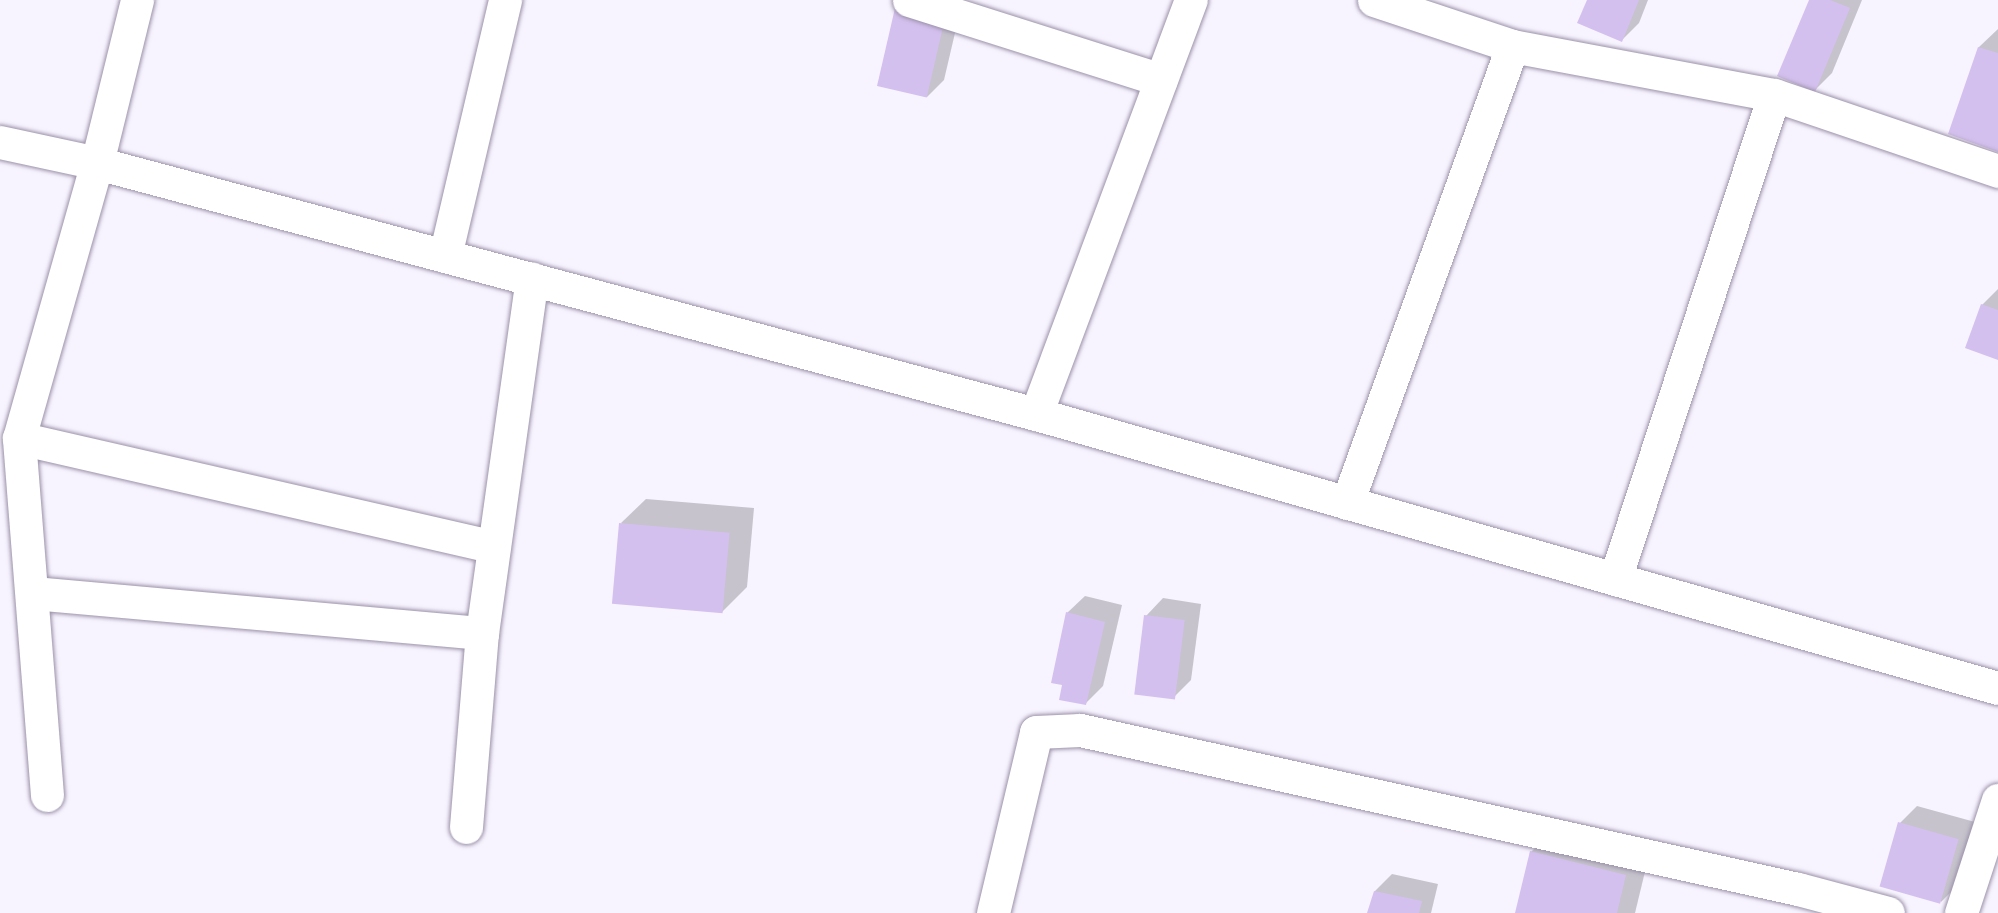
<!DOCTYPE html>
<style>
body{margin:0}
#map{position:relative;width:1998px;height:913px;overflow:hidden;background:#f8f4ff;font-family:"Source Sans 3",sans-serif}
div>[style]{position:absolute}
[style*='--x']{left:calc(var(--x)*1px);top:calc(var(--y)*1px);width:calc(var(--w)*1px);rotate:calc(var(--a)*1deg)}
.shadow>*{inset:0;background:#0003}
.building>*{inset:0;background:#d4c0ee;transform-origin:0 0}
.roads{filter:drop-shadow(0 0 2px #9b91a9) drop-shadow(0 0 2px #9b91a9)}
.minor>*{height:33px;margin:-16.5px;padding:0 16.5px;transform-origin:16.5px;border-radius:16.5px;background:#fff}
span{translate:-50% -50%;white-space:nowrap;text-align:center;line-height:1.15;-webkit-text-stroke:5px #f8f4ff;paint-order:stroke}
</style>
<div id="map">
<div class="shadow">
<div style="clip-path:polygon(1588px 0,1648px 0,1639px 23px,1622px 40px)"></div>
<div style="clip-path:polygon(1810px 0,1862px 0,1832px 73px,1815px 90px)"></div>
<div style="clip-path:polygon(962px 3px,944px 80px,927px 97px,878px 85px)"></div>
<div style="clip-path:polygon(1998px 29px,1998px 150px,1950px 133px,1979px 47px)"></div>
<div style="clip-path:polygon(1998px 289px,1998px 358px,1982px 305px)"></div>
<div style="clip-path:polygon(646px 499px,754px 508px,747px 587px,722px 612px,621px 523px)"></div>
<div style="clip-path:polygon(1085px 596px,1122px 605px,1103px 686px,1086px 703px,1064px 684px,1067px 613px)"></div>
<div style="clip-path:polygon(1163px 598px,1201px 604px,1191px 680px,1174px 697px,1146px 616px)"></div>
<div style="clip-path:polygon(1917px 806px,1975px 822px,1958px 885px,1941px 902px,1900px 823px)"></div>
<div style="clip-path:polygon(1556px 827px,1650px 851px,1635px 913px,1516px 913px,1531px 852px)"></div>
<div style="clip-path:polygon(1392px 874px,1438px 884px,1431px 913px,1369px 913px,1375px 891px)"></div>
</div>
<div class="building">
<div style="clip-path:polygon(1587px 0,1639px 0,1622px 42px,1577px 23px)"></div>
<div style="clip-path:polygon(1809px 0,1830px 0,1850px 8px,1815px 92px,1777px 76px)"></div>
<div style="left:895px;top:8px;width:51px;height:80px;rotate:13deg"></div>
<div style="clip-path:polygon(1978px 47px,1998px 53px,1998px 152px,1948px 134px)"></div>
<div style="clip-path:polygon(1981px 304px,1998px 310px,1998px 360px,1965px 348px)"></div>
<div style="left:619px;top:523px;width:111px;height:81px;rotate:5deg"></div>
<div style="clip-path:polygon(1066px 612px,1105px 622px,1086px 705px,1059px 700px,1062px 685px,1051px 683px)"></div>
<div style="left:1144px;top:615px;width:41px;height:80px;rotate:7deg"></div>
<div style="left:1898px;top:822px;width:63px;height:67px;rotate:16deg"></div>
<div style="clip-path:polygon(1530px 851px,1626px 875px,1617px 913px,1515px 913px)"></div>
<div style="clip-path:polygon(1374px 891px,1422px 901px,1419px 913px,1367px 913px)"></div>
</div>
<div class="roads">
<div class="minor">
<div style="--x:909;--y:0;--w:264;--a:17.6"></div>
<div style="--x:1374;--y:0;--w:145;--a:18.4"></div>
<div style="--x:1512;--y:46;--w:267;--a:10.6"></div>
<div style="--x:1774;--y:95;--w:237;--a:18.7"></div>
<div style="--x:0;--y:142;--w:99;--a:12.2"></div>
<div style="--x:97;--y:163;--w:972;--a:14.97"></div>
<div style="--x:1036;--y:414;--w:1000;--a:15.9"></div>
<div style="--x:445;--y:256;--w:263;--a:-76.8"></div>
<div style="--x:1036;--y:414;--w:442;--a:-69.5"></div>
<div style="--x:19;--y:438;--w:487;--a:12.9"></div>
<div style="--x:1347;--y:503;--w:486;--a:-70.1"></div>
<div style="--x:1615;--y:579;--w:509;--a:-71.81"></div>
<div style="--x:33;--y:593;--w:451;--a:5.1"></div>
<div style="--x:47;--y:795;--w:358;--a:-94.5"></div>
<div style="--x:19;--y:438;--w:286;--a:-74.2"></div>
<div style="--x:97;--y:163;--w:168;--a:-76.2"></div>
<div style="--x:466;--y:827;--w:195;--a:-85.3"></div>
<div style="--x:482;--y:633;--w:358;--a:-82"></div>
<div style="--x:993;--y:913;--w:186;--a:-76.6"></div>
<div style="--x:1036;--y:732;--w:44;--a:-2.6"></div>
<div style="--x:1080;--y:730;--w:735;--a:12.49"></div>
<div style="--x:1798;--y:889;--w:93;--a:14.9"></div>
<div style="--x:1961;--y:913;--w:119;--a:-71.9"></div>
</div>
</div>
</div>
